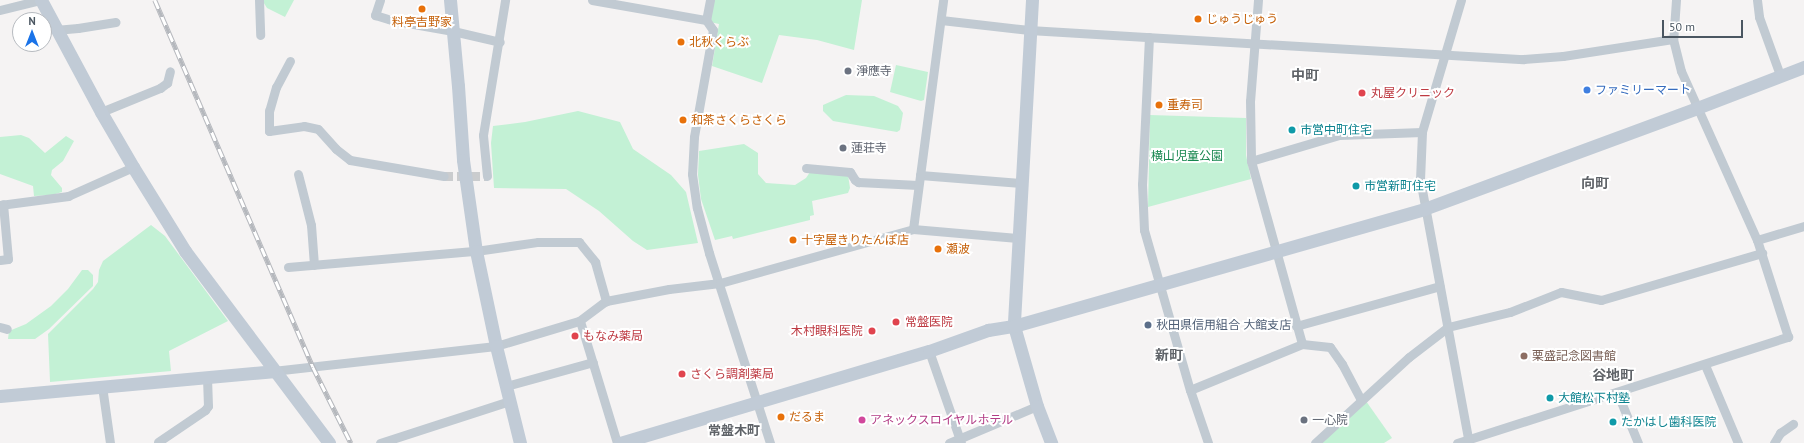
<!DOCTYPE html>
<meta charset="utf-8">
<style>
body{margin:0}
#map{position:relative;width:1804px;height:443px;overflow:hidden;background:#f5f3f3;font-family:"PT Sans","Noto Sans JP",sans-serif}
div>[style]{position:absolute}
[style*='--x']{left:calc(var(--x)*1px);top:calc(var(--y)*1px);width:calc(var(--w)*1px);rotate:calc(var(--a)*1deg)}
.green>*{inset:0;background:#c3f1d5}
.street-tunnel>*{height:9px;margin-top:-4.5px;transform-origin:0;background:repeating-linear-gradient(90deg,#caccce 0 9px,transparent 0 13.5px)}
.street>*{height:9px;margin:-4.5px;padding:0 4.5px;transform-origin:4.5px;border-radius:4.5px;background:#c1cad2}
.secondary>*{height:13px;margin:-6.5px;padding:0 6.5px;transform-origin:6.5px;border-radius:6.5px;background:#c1cbd6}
.rail>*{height:4.5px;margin-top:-2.25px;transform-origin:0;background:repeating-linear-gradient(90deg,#fff 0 9px,#b5b8bd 0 18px);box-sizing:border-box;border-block:1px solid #b5b8bd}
.dots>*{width:11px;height:11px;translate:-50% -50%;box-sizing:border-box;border:2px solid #fff;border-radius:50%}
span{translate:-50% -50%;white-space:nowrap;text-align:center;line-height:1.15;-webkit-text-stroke:4px #fff;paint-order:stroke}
.food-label{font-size:12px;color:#c56008}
.left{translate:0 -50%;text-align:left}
.worship-label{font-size:12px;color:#5b616d}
.shop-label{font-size:12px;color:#366cbe}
.health-label{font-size:12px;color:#be3a42}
.right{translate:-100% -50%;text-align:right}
.culture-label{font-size:12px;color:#0d838f}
.park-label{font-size:12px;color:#17864f}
.service-label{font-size:12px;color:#4e5e75}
.education-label{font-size:12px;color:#785e54}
.hotel-label{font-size:12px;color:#b23c85}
.neighbourhood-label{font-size:13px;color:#5f6368;font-weight:700}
.quarter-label{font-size:14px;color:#5f6368;font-weight:700}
.north{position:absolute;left:12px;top:12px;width:40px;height:40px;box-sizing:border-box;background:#fff;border:1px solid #b7bbc0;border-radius:50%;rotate:0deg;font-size:11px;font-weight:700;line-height:16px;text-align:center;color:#4a5661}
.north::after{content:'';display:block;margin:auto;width:14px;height:18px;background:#1a73e8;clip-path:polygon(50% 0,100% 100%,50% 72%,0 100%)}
.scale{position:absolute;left:1662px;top:20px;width:81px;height:18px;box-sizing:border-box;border:2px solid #4a5661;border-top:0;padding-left:5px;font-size:12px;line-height:14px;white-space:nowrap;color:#4a5661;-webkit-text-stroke:3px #fff;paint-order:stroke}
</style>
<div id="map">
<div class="green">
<div style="clip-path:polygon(262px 0,294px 0,285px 17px,267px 8px)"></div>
<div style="clip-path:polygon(713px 0,862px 0,854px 50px,817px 40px,779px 35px,762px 83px,712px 66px,719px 24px,710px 22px)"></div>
<div style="clip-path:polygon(896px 65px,928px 72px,924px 100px,921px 101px,890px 92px)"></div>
<div style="clip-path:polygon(846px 95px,874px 96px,898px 106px,903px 113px,900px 130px,897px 132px,833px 121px,823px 111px,823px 105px)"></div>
<div style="clip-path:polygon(578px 111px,620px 122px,633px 149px,671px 175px,686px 192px,698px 243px,647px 250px,633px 241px,599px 211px,566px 189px,494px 188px,491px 143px,493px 126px,525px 122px)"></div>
<div style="clip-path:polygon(1150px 115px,1246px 118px,1246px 155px,1251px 179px,1148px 207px)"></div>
<div style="clip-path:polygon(21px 135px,29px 138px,45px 153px,66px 136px,74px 141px,63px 161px,52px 170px,51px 175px,62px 188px,62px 192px,52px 195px,34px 196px,33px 186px,0 174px,0 137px)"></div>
<div style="clip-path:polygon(744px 144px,758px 153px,758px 174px,766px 183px,795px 185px,806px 178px,810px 172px,848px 175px,850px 188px,848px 193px,812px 201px,814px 215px,810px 216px,810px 220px,733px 239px,732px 236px,715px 240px,701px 199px,698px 175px,699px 151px)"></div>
<div style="clip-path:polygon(151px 225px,165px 236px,228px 321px,169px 351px,171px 371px,50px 382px,48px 334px,93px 289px,98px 282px,99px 270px,103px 261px)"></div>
<div style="clip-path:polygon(82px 270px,88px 270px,93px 275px,93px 286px,49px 329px,35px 339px,8px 339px,9px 331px,26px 324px,51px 306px,68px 289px)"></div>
<div style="clip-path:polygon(1366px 401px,1392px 438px,1384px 443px,1319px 443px)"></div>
</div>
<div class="street-tunnel">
<div style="--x:444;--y:176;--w:43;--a:0"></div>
</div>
<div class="street">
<div style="--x:259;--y:0;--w:35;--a:88"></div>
<div style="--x:380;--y:0;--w:16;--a:108"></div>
<div style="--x:375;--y:15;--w:17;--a:17"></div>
<div style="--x:391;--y:20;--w:63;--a:10.1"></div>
<div style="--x:453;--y:31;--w:48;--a:13.2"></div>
<div style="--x:592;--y:0;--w:116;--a:10"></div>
<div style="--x:710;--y:0;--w:20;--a:101"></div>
<div style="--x:706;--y:20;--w:12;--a:55"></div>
<div style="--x:713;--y:30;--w:109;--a:100.1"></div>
<div style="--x:694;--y:137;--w:37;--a:93"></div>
<div style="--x:692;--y:174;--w:34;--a:82"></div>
<div style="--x:697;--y:208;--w:47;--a:75.1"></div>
<div style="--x:709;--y:253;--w:200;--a:72.2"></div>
<div style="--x:1258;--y:0;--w:101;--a:94.5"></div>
<div style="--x:1250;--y:101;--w:60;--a:89"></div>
<div style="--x:1251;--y:161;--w:190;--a:74.4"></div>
<div style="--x:1461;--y:0;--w:138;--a:106.5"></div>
<div style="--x:1422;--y:132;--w:47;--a:92.4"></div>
<div style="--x:1420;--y:179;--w:269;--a:79.5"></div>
<div style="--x:1676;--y:0;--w:39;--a:94"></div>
<div style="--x:1673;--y:39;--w:33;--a:76"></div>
<div style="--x:1681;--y:71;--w:185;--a:65.8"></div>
<div style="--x:1757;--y:0;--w:17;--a:83"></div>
<div style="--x:1759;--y:17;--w:62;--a:70.1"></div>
<div style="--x:0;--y:10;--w:41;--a:-14"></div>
<div style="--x:941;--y:20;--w:89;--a:6.5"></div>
<div style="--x:1029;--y:30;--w:495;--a:3.4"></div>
<div style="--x:1523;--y:59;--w:40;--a:-4.3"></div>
<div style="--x:1563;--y:56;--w:111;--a:-8.8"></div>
<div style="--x:55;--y:30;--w:23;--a:-5"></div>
<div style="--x:78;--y:28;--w:38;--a:-9"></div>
<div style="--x:1149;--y:37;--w:147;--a:92.7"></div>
<div style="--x:1142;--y:184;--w:46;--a:87.5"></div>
<div style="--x:1144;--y:230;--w:166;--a:74"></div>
<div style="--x:1190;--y:390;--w:56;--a:71.2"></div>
<div style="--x:290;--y:61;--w:30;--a:118"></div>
<div style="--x:276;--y:87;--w:25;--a:106"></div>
<div style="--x:269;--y:111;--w:20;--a:90"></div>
<div style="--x:269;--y:131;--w:35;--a:-8"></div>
<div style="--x:304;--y:126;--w:14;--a:12"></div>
<div style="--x:318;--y:129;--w:27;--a:48"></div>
<div style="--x:336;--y:149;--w:18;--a:38"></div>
<div style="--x:350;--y:160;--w:95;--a:9.7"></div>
<div style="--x:101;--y:112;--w:64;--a:-22.1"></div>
<div style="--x:160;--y:88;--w:9;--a:-36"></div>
<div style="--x:167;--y:83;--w:12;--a:-76"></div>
<div style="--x:1251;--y:161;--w:92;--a:-16.5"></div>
<div style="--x:1339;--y:135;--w:83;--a:-2.1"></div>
<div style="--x:806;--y:168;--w:44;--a:5.2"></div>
<div style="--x:850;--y:172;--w:9;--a:58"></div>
<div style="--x:855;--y:180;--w:4;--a:34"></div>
<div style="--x:858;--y:182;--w:60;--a:2.9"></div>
<div style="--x:298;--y:174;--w:53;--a:75.7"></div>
<div style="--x:311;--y:225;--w:40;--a:85.7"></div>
<div style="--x:920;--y:175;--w:101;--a:4.5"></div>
<div style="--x:487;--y:176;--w:41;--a:-95.6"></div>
<div style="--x:483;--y:135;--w:137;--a:-80.7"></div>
<div style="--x:0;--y:205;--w:69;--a:-7.5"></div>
<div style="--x:68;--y:196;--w:71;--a:-24"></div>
<div style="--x:913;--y:229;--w:231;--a:-82.5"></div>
<div style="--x:0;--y:260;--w:8;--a:-7"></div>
<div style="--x:8;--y:259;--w:55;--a:-95.2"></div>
<div style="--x:288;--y:267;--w:189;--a:-4.9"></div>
<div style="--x:476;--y:251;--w:63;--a:-8.3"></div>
<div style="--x:538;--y:242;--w:41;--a:0"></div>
<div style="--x:579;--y:242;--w:26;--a:51"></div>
<div style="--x:595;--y:262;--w:41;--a:74.2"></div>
<div style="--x:580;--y:321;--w:127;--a:73.1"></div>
<div style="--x:1296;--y:326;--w:149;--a:-15.5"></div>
<div style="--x:0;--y:327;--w:7;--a:16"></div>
<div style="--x:929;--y:351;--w:97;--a:70.8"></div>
<div style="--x:1705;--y:365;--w:85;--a:67.1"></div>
<div style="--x:273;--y:371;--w:224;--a:-6.4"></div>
<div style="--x:496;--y:346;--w:87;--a:-16.8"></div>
<div style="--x:579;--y:321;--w:34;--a:-37"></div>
<div style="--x:606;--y:301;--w:64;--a:-10.8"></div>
<div style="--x:669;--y:289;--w:51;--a:-6.7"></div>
<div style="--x:720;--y:283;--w:200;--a:-15.6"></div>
<div style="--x:913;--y:229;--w:105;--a:4.9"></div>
<div style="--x:102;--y:386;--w:58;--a:82"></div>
<div style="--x:506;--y:386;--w:90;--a:-15.4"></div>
<div style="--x:1190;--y:390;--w:121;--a:-22.3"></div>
<div style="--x:1302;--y:344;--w:28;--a:6"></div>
<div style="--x:1330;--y:347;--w:21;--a:55"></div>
<div style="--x:1342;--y:364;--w:41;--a:62.2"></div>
<div style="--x:1617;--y:392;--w:55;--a:67.6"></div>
<div style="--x:158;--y:442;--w:57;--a:-34.2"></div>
<div style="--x:205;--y:410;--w:5;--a:-53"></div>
<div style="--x:208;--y:406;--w:29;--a:-92"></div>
<div style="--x:380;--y:443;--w:136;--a:-18"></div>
<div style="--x:949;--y:443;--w:95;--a:-22.8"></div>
<div style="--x:1315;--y:443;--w:127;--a:-42.5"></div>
<div style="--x:1409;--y:357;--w:49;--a:-37.6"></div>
<div style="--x:1448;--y:327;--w:64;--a:-13.6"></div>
<div style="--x:1510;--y:312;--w:55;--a:-21.4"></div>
<div style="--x:1561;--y:292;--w:41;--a:11.3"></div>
<div style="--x:1601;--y:300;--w:168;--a:-16.3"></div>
<div style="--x:1457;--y:443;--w:348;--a:-17.8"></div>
<div style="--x:1788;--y:337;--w:102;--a:-107.7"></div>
<div style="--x:1757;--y:240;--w:49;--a:-16.6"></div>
<div style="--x:1774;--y:443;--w:12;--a:-59"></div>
<div style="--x:1780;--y:433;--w:16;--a:-35"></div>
</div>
<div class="secondary">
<div style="--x:41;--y:0;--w:127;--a:61.8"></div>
<div style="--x:101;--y:112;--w:64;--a:59.8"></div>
<div style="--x:133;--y:167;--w:99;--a:58.2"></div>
<div style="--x:185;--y:251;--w:240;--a:53.1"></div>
<div style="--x:450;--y:0;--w:86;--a:84.7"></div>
<div style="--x:458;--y:86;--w:74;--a:86.1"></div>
<div style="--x:463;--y:160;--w:92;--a:81.9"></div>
<div style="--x:476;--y:251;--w:97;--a:78.1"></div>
<div style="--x:496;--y:346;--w:100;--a:76.1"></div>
<div style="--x:1032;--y:0;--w:326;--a:93.2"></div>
<div style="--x:1014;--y:326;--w:83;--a:74"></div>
<div style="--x:1037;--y:406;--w:40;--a:69"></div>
<div style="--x:0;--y:396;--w:274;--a:-5.2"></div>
<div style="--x:620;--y:443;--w:322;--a:-16.6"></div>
<div style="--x:929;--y:351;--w:63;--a:-19.6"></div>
<div style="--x:988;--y:330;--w:26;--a:-9"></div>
<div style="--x:1014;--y:326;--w:426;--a:-15.9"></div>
<div style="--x:1424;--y:209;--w:291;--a:-20.3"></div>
<div style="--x:1697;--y:108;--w:115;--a:-21"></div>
</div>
<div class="rail">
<div style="--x:155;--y:0;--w:400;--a:66.7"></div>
<div style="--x:313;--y:367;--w:85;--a:63.4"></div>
</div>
<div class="dots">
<div style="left:422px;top:9px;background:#e8710a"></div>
<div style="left:1198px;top:19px;background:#e8710a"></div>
<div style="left:681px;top:42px;background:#e8710a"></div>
<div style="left:848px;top:71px;background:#6b7280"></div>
<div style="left:1587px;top:90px;background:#3f7fe0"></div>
<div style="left:1362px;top:93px;background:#e0444e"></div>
<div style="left:1159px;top:105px;background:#e8710a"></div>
<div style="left:683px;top:120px;background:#e8710a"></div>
<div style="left:1292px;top:130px;background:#0f9aa8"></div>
<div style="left:843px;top:148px;background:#6b7280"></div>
<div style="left:1356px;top:186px;background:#0f9aa8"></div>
<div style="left:793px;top:240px;background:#e8710a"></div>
<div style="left:938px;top:249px;background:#e8710a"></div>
<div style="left:896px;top:322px;background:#e0444e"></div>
<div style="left:1148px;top:325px;background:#5c6f8a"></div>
<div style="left:872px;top:331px;background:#e0444e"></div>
<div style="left:575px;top:336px;background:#e0444e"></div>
<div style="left:1524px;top:356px;background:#8d6e63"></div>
<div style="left:682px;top:374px;background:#e0444e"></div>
<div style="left:1550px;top:398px;background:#0f9aa8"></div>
<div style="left:781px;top:417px;background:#e8710a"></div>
<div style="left:862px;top:420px;background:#d1479c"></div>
<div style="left:1304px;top:420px;background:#6b7280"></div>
<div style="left:1613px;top:422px;background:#0f9aa8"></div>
</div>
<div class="food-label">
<span class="left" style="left:1206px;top:19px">じゅうじゅう</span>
<span style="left:422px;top:22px">料亭吉野家</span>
<span class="left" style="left:689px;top:42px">北秋くらぶ</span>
<span class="left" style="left:1167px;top:105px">重寿司</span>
<span class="left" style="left:691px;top:120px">和茶さくらさくら</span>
<span class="left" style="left:801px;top:240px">十字屋きりたんぽ店</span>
<span class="left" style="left:946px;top:249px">瀬波</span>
<span class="left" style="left:789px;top:417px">だるま</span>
</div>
<div class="worship-label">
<span class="left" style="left:856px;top:71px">淨應寺</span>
<span class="left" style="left:851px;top:148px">蓮荘寺</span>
<span class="left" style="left:1312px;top:420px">一心院</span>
</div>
<div class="shop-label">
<span class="left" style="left:1595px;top:90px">ファミリーマート</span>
</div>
<div class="health-label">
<span class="left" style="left:1371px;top:93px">丸屋クリニック</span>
<span class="left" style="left:905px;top:322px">常盤医院</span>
<span class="right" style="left:863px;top:331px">木村眼科医院</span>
<span class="left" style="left:583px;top:336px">もなみ薬局</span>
<span class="left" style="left:690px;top:374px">さくら調剤薬局</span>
</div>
<div class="culture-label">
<span class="left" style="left:1300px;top:130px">市営中町住宅</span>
<span class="left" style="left:1364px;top:186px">市営新町住宅</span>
<span class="left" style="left:1558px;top:398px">大館松下村塾</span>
<span class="left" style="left:1621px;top:422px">たかはし歯科医院</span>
</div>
<div class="park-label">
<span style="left:1187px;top:156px">横山児童公園</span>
</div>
<div class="service-label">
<span class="left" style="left:1156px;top:325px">秋田県信用組合 大館支店</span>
</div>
<div class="education-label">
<span class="left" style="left:1532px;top:356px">栗盛記念図書館</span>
</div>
<div class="hotel-label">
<span class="left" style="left:870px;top:420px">アネックスロイヤルホテル</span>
</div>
<div class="neighbourhood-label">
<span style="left:734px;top:431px">常盤木町</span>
</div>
<div class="quarter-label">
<span style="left:1305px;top:75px">中町</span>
<span style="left:1595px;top:183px">向町</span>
<span style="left:1169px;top:355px">新町</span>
<span style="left:1613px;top:375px">谷地町</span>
</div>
<div class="north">N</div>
<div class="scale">50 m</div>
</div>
